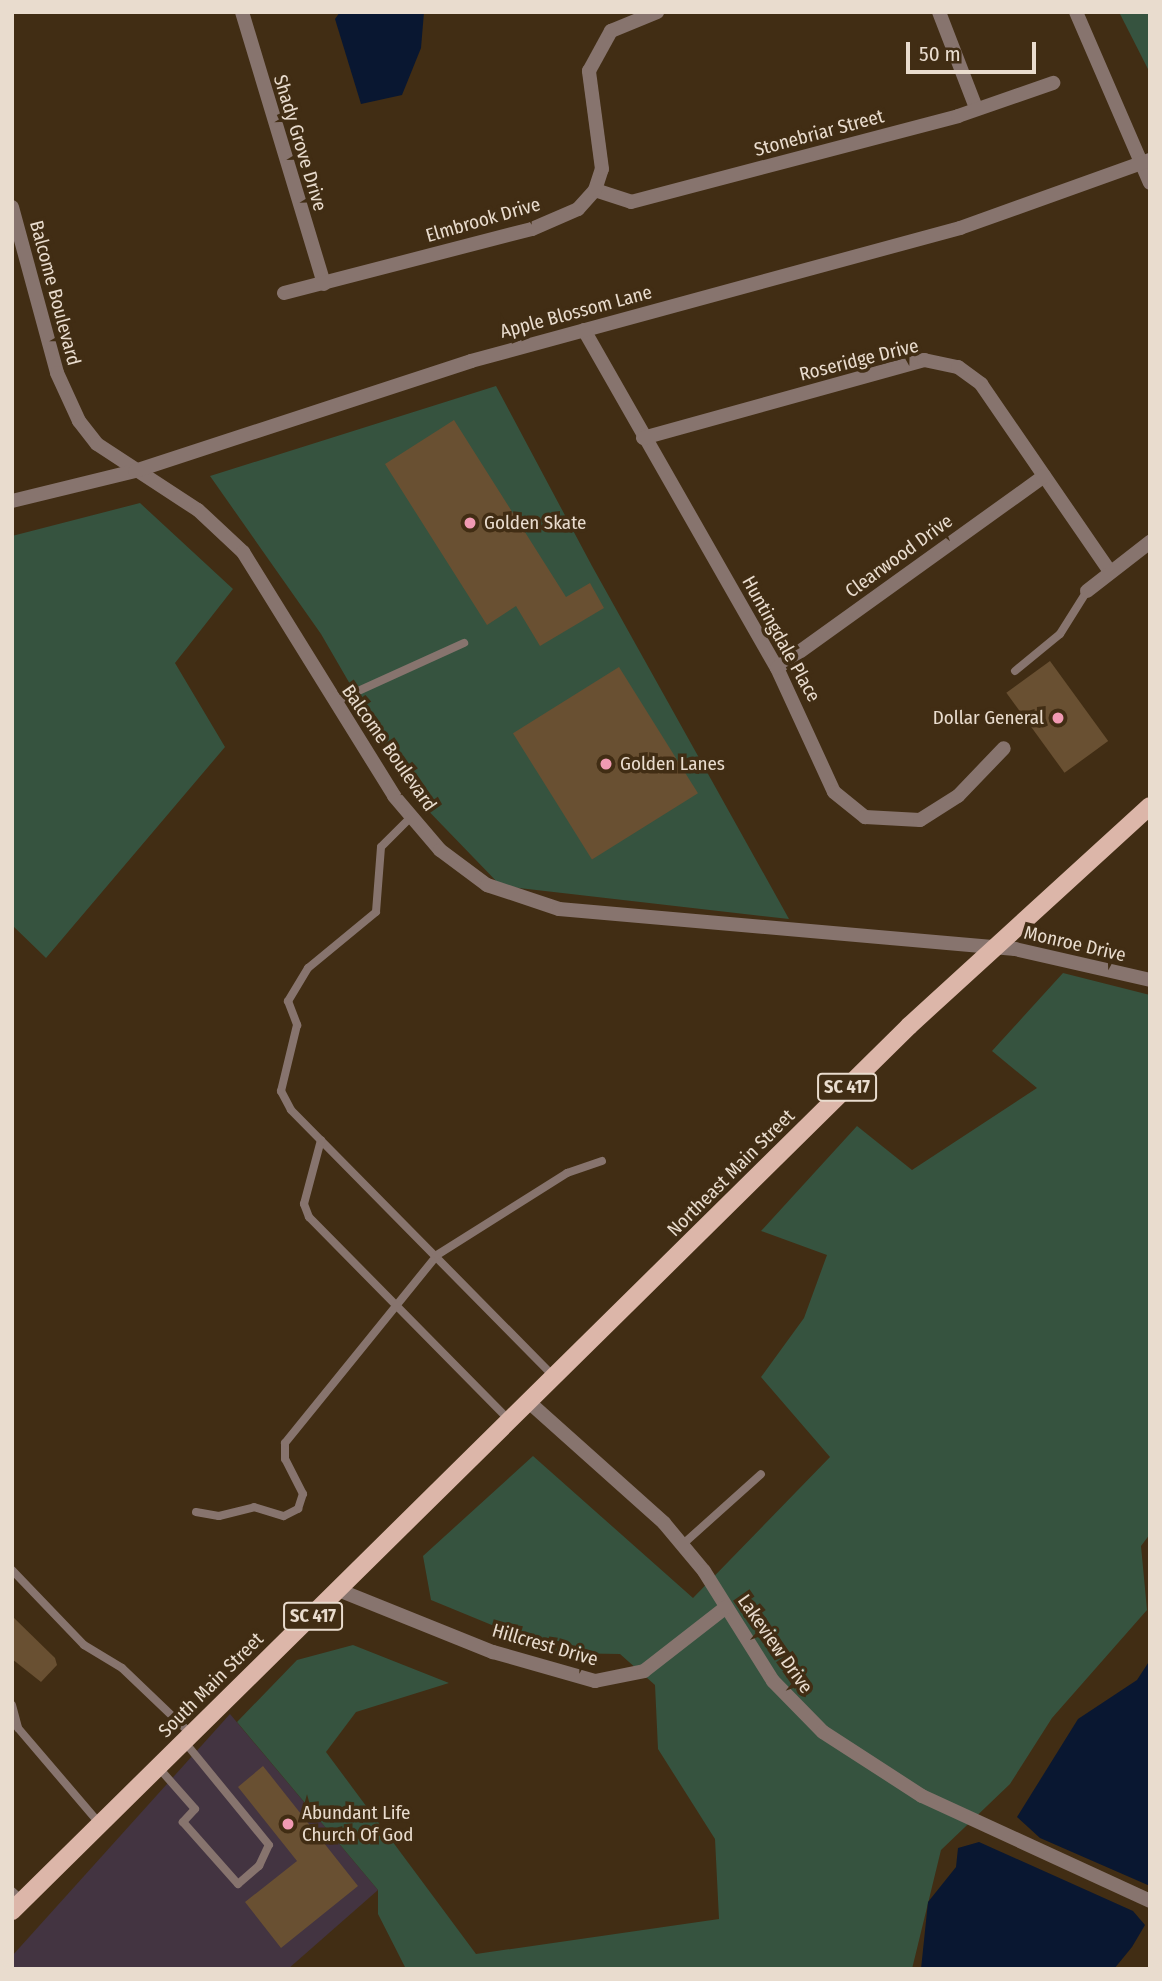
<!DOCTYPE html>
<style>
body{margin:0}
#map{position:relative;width:1162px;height:1981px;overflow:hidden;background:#412d14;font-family:"Fira Sans Condensed",sans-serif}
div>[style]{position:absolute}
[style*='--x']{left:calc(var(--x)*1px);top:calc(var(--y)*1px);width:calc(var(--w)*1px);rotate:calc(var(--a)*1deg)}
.industrial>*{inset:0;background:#433441}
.green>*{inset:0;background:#36533f}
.water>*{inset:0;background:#091731}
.building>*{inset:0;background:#695032;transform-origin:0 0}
.service>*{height:8px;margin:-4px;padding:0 4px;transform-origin:4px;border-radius:4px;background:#87746e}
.minor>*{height:14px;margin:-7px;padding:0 7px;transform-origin:7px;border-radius:7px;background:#87746e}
.primary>*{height:18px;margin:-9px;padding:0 9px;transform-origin:9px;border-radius:9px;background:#dcb6a9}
.dots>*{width:19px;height:19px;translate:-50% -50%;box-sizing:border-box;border:4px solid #412d14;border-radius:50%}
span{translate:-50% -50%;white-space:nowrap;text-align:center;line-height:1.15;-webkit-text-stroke:7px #412d14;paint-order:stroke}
.shield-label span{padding:2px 5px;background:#412d14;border:2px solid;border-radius:5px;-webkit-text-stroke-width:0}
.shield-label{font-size:18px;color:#e9dcce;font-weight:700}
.street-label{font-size:19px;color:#e9dcce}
.poi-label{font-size:19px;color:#e9dcce}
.left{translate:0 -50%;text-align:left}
.right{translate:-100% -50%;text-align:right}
.frame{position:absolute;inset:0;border:14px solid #e9dcce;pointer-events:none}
.scale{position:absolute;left:906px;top:42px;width:130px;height:32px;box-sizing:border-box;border:4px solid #e9dcce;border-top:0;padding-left:9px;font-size:21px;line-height:24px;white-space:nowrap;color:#e9dcce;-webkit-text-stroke:5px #412d14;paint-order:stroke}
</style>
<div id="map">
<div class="industrial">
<div style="clip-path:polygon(230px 1714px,378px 1890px,288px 1969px,12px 1969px,12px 1956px)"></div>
</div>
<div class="green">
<div style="clip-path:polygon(1119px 12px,1150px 12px,1150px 73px)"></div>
<div style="clip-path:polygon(496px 386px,592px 566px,789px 919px,501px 886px,416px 798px,321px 634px,210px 476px)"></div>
<div style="clip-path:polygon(140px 503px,233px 589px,175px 663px,225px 747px,46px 958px,12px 925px,12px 536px)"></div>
<div style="clip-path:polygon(1063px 973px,1150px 995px,1150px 1534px,1141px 1546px,1147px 1610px,1052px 1718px,1010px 1784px,941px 1850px,912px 1969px,406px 1969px,378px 1914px,378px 1890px,237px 1722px,297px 1660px,353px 1645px,449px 1683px,356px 1712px,326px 1752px,476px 1954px,719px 1919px,715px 1839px,658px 1749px,655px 1685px,620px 1654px,560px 1653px,431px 1600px,423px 1556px,533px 1456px,693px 1598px,830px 1457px,761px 1377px,804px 1318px,827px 1255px,761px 1231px,857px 1126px,912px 1170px,1037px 1088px,992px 1051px)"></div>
</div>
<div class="water">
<div style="clip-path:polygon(340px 12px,424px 12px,421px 48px,402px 95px,361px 104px,335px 19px)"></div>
<div style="clip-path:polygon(1150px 1660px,1150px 1886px,1040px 1838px,1017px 1817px,1078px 1719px,1137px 1680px)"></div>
<div style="clip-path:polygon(979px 1842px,1133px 1911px,1145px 1925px,1132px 1947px,1114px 1969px,921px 1969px,928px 1902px,956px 1867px,958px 1848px)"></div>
</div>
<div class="building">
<div style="clip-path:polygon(454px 420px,566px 597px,590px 583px,604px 608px,540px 646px,516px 606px,487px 625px,385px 464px)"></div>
<div style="left:1050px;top:661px;width:99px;height:54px;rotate:54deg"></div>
<div style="left:619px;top:667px;width:149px;height:125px;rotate:58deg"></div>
<div style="clip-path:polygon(12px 1616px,55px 1658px,57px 1665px,41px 1682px,12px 1659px)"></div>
<div style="clip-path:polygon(263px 1766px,358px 1886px,281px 1948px,245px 1902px,297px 1861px,238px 1787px)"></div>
</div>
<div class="service">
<div style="--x:1015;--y:671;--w:58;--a:-39.4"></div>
<div style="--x:1060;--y:634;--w:51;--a:-57.9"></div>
<div style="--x:334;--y:702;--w:143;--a:-24.4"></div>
<div style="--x:411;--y:817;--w:42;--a:135"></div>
<div style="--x:381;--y:847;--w:65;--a:94.4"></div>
<div style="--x:376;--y:912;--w:88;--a:140.5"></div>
<div style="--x:308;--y:968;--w:39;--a:121"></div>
<div style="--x:288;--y:1001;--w:26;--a:69"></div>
<div style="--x:297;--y:1025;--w:68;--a:103.6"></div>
<div style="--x:281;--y:1091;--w:21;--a:62"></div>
<div style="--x:291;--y:1110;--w:376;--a:45.4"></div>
<div style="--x:321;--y:1140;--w:66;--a:104.9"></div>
<div style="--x:304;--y:1204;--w:14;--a:69"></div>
<div style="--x:309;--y:1217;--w:285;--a:45.4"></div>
<div style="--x:196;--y:1512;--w:23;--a:10"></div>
<div style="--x:219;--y:1516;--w:36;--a:-14"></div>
<div style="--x:254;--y:1507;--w:31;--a:17"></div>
<div style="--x:284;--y:1516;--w:16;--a:-27"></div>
<div style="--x:298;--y:1509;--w:16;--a:-72"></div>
<div style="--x:303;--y:1494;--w:39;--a:-117"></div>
<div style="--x:285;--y:1459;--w:16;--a:-90"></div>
<div style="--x:285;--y:1443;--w:242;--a:-51"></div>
<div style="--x:437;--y:1255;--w:154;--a:-32.2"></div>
<div style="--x:567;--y:1173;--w:37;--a:-19"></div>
<div style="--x:682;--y:1545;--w:106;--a:-41.9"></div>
<div style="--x:12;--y:1570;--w:104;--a:46.2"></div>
<div style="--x:84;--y:1645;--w:44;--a:31.2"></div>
<div style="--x:122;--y:1668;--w:95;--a:43.7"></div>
<div style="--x:12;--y:1705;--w:24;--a:75"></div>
<div style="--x:18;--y:1728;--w:126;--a:49.5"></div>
<div style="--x:158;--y:1767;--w:56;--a:48.6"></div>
<div style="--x:195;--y:1809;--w:18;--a:133"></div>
<div style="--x:183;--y:1822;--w:83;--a:48.4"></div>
<div style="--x:238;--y:1884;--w:28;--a:-41"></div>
<div style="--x:259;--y:1866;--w:23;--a:-65"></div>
<div style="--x:269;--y:1845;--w:134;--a:-129.3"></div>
<div style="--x:12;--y:1891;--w:15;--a:42"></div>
</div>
<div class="minor">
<div style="--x:242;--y:12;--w:284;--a:73.2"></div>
<div style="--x:939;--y:12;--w:103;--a:68.9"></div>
<div style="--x:1076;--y:12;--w:186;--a:66.6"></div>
<div style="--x:595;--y:190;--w:38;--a:18"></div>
<div style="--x:631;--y:202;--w:338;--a:-14.7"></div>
<div style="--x:958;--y:116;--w:101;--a:-19.2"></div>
<div style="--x:12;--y:207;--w:172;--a:74.8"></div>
<div style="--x:57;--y:373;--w:53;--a:65.4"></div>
<div style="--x:79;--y:421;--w:29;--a:52"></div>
<div style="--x:97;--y:444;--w:121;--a:33.2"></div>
<div style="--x:198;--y:510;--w:62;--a:43"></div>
<div style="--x:243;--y:552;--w:287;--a:58.2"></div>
<div style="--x:394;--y:796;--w:71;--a:49.6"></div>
<div style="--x:440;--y:850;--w:59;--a:36.7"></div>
<div style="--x:487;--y:885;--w:76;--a:18.4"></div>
<div style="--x:559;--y:909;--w:458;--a:5"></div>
<div style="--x:1015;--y:949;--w:139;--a:12.9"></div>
<div style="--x:284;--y:293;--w:256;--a:-14.5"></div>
<div style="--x:532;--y:229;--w:50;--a:-23.5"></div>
<div style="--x:578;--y:209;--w:25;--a:-48"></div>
<div style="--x:595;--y:190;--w:22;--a:-72"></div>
<div style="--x:602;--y:169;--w:99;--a:-97.6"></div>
<div style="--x:589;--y:71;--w:46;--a:-61.2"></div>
<div style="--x:611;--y:31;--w:50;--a:-22.4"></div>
<div style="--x:584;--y:330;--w:389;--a:60.3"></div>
<div style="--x:777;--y:668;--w:136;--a:65.3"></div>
<div style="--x:834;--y:792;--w:40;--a:39"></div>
<div style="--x:865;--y:817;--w:55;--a:3.1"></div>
<div style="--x:920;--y:820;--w:45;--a:-32.3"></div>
<div style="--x:958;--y:796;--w:66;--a:-46.2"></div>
<div style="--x:643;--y:438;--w:292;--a:-15.5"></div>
<div style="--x:924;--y:360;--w:35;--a:12"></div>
<div style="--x:958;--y:367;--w:29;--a:36"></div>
<div style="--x:981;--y:384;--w:228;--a:55.5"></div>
<div style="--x:12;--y:501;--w:127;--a:-13.7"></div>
<div style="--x:135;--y:471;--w:354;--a:-18.1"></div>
<div style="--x:471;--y:361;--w:507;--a:-15.22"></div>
<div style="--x:960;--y:228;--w:202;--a:-19.7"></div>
<div style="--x:1087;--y:591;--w:80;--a:-37.9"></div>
<div style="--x:777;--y:668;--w:329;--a:-35.7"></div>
<div style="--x:530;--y:1403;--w:180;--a:41.8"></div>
<div style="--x:664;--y:1523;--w:62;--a:50.2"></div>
<div style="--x:704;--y:1571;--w:130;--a:57.9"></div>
<div style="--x:773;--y:1681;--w:71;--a:45.6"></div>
<div style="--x:823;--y:1732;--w:118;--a:32.9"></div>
<div style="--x:922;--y:1796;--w:251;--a:24.7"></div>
<div style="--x:341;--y:1591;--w:164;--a:21.9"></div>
<div style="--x:493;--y:1652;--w:106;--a:15.9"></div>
<div style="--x:595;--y:1681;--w:50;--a:-11.5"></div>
<div style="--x:644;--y:1671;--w:103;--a:-37.9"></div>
</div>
<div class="primary">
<div style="--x:12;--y:1911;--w:1260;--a:-44.61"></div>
<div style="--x:909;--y:1026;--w:326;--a:-42.4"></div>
</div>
<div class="dots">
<div style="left:470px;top:523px;background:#f19ab3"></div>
<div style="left:1058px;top:718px;background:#f19ab3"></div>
<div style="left:606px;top:764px;background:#f19ab3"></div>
<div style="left:288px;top:1824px;background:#f19ab3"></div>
</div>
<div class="shield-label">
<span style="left:847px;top:1087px">SC 417</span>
<span style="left:313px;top:1616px">SC 417</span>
</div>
<div class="street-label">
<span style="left:819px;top:133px;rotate:-15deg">Stonebriar Street</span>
<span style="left:300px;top:143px;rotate:73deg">Shady Grove Drive</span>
<span style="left:483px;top:220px;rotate:-16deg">Elmbrook Drive</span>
<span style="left:55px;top:293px;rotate:75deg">Balcome Boulevard</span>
<span style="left:576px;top:312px;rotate:-15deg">Apple Blossom Lane</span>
<span style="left:859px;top:360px;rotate:-14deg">Roseridge Drive</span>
<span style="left:899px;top:556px;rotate:-36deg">Clearwood Drive</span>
<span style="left:781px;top:639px;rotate:61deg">Huntingdale Place</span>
<span style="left:389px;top:748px;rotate:55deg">Balcome Boulevard</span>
<span style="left:1075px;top:944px;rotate:13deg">Monroe Drive</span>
<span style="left:731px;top:1173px;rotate:-45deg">Northeast Main Street</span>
<span style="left:775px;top:1644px;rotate:55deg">Lakeview Drive</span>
<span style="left:545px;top:1645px;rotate:16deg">Hillcrest Drive</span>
<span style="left:211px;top:1685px;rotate:-45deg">South Main Street</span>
</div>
<div class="poi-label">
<span class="left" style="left:484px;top:523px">Golden Skate</span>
<span class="right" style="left:1044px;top:718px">Dollar General</span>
<span class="left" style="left:620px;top:764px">Golden Lanes</span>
<span class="left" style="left:302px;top:1824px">Abundant Life<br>Church Of God</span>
</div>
<div class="frame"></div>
<div class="scale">50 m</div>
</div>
